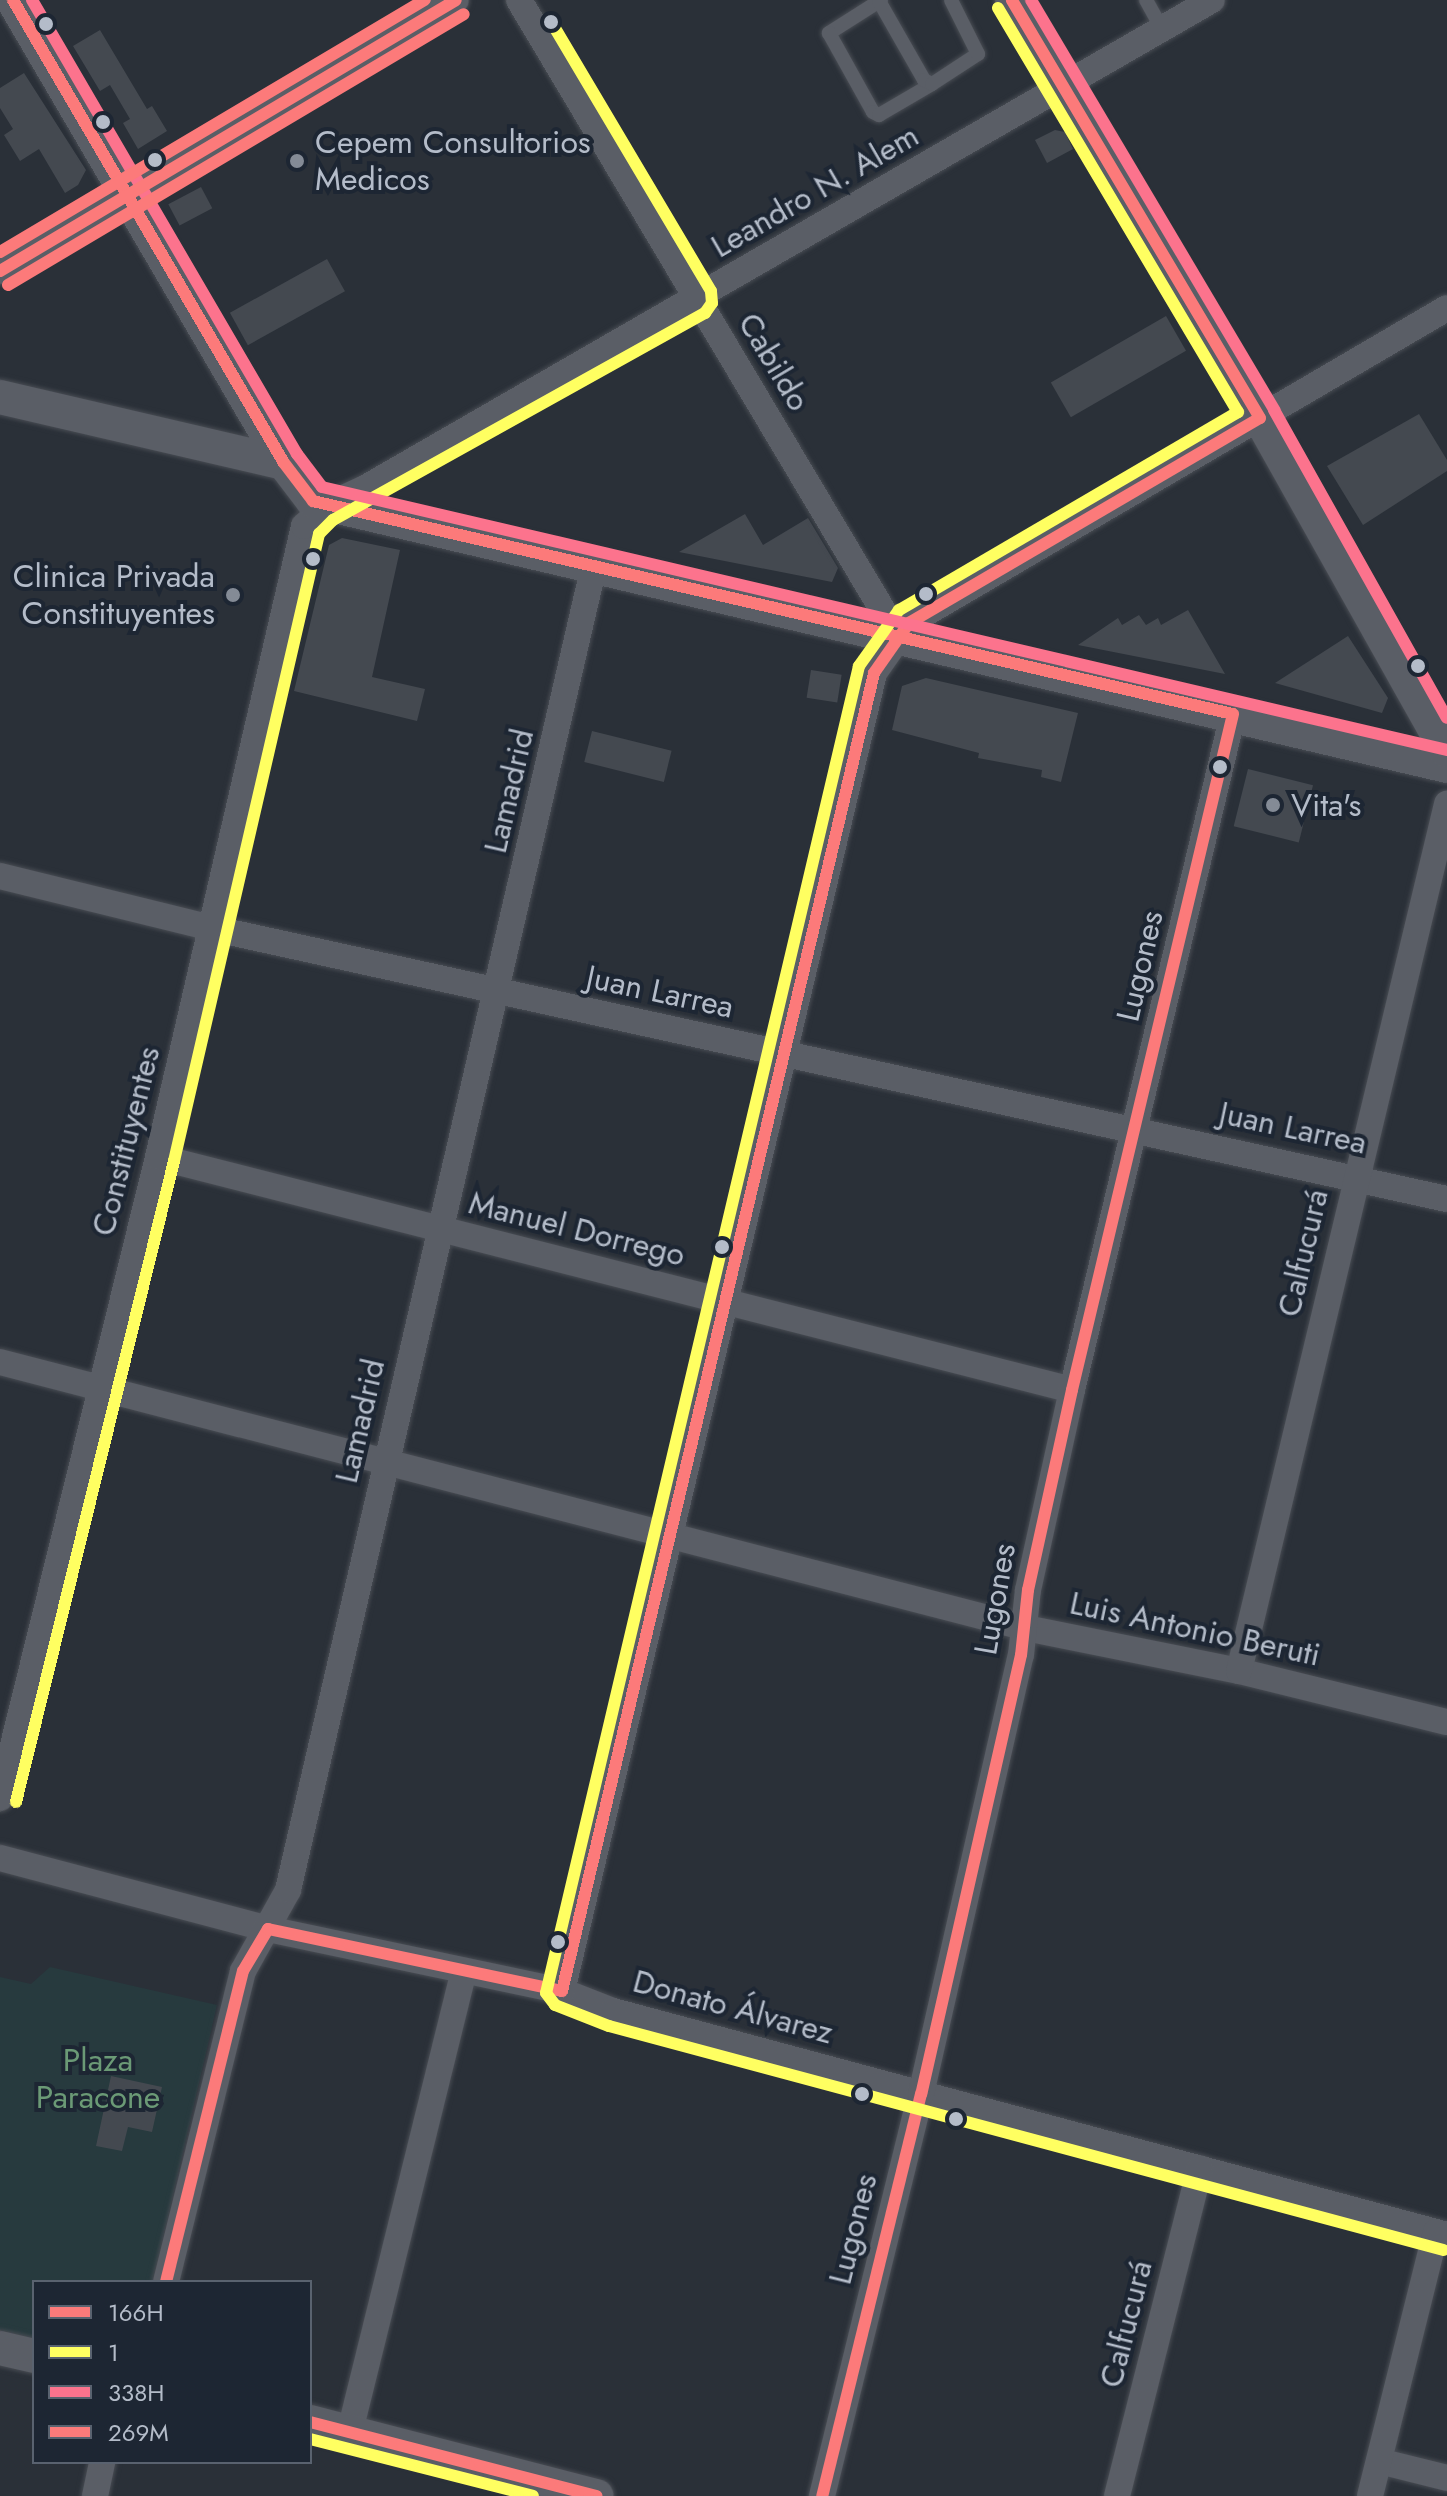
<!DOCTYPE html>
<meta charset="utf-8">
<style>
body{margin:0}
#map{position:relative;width:1447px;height:2496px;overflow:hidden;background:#2a3038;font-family:Jost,sans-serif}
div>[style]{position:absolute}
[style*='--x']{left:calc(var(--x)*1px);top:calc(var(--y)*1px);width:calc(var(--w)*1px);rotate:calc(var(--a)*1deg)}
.green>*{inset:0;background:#273a3e}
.building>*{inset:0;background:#444950;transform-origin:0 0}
.roads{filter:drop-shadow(0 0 2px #484c53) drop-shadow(0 0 2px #484c53)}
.service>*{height:14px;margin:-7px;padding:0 7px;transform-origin:7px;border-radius:7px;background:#5a5e66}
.minor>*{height:26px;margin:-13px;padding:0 13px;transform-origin:13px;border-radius:13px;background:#5a5e66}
.tertiary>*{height:34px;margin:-17px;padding:0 17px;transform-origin:17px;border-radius:17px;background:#5a5e66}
.bus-1>*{height:12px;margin:-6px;padding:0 6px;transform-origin:6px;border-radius:6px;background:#fc7a7a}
.bus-2>*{height:12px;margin:-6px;padding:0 6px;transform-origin:6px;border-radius:6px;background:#ffff61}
.bus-3>*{height:12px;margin:-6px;padding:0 6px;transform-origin:6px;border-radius:6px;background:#fc738d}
.bus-4>*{height:12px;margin:-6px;padding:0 6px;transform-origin:6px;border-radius:6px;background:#fc7a7a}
.bus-5>*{height:12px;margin:-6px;padding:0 6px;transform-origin:6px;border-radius:6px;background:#fc7a7a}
.bus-6>*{height:12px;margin:-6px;padding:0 6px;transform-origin:6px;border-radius:6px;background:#fc7a7a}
.dots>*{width:22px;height:22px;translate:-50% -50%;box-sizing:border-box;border:4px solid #1d2633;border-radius:50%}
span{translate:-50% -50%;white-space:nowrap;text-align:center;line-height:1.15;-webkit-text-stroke:8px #1d2633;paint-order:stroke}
.poi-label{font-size:32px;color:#b4bcc9}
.left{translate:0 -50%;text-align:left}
.right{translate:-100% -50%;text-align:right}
.street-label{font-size:32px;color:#b4bcc9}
.park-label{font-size:32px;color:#6b9a76}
.legend{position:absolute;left:32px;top:2280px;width:280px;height:184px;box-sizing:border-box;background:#1d2633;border:2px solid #59626f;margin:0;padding:10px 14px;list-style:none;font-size:24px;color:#b4bcc9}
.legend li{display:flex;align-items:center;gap:16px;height:40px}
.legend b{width:40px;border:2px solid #59626f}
</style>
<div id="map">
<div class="green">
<div style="clip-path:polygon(50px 1967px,217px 2005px,153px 2282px,34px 2282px,34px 2339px,0 2330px,0 1977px,31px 1984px)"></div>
</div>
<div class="building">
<div style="clip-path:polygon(100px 30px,147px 109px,152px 106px,167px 131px,138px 149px,123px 123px,130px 119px,110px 85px,100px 91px,73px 46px)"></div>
<div style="clip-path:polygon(24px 73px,86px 170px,78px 185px,65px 193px,39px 149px,20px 161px,4px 135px,13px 129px,0 108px,0 88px)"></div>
<div style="clip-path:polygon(1055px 130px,1065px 132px,1073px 149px,1047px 163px,1035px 140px)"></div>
<div style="left:201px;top:187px;width:24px;height:37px;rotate:62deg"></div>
<div style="left:327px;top:259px;width:37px;height:111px;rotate:61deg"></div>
<div style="left:1166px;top:316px;width:40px;height:133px;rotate:60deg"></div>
<div style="clip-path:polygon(1419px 414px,1447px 460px,1447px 471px,1363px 525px,1327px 466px)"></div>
<div style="clip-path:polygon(745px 514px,763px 545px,808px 518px,838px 568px,832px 582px,679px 552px)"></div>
<div style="clip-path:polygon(342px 538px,400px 550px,372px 677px,425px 689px,417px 721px,294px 691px,329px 545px)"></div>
<div style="clip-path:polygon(1188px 610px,1225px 674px,1078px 645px,1118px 618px,1122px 625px,1139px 615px,1146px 625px,1158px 618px,1161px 625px)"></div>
<div style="clip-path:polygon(1348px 636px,1388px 698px,1382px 713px,1275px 683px)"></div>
<div style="left:811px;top:670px;width:31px;height:28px;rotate:9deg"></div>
<div style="clip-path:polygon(926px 678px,1078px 713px,1061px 782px,1041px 777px,1042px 770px,978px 758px,979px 753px,892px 730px,902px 686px)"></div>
<div style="left:592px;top:731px;width:82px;height:32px;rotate:14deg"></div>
<div style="left:1248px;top:769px;width:67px;height:59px;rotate:14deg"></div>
<div style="clip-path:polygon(111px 2076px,162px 2087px,152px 2132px,128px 2127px,122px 2151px,96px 2146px)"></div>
</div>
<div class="roads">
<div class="service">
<div style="--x:881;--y:0;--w:62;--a:147.6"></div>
<div style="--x:829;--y:33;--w:90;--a:60.9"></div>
<div style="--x:873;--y:112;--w:7;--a:27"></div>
<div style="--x:879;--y:115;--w:61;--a:-30.3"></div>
<div style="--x:1146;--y:0;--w:33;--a:61"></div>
<div style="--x:879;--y:1;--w:91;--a:60.3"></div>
<div style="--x:924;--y:80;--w:9;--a:27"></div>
<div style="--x:932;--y:84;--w:55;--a:-33.1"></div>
<div style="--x:978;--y:54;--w:60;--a:-116.6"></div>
</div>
<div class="minor">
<div style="--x:519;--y:0;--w:738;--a:59.2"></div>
<div style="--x:0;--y:271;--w:530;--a:-30.72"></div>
<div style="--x:0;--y:876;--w:217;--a:13.8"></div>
<div style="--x:211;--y:928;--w:1265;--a:12.37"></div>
<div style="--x:158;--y:1157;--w:943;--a:14.3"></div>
<div style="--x:0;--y:1362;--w:1060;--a:14.53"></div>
<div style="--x:1026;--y:1628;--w:217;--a:11.4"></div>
<div style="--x:1239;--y:1671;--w:214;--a:13.8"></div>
<div style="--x:1239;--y:1671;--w:892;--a:-76.51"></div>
<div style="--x:0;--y:1798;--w:660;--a:-76.15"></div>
<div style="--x:158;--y:1157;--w:648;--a:-76.97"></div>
<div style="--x:304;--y:526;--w:28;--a:-44"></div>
<div style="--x:324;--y:507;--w:47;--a:-24.9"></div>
<div style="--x:367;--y:487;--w:975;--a:-29.96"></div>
<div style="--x:0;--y:1858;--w:277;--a:14.8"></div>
<div style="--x:268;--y:1929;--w:300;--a:11.9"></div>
<div style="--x:562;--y:1991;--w:55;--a:21.4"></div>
<div style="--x:613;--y:2011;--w:864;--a:15.03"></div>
<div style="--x:562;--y:1991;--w:1354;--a:-76.68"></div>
<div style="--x:874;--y:673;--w:61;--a:-55"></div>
<div style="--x:909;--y:623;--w:623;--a:-30.35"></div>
<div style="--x:166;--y:2282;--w:320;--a:-76.1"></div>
<div style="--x:243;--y:1971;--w:93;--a:-60.9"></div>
<div style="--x:288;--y:1890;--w:1359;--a:-76.99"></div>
<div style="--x:350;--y:2431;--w:474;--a:-76.1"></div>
<div style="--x:1379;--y:2461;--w:70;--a:14"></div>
<div style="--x:95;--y:2496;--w:35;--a:-78"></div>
<div style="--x:822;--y:2496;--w:414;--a:-76.2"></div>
<div style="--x:921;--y:2094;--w:450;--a:-77.2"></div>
<div style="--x:1021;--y:1655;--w:65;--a:-83.9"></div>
<div style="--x:1028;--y:1590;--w:205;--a:-77.6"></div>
<div style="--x:1072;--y:1390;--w:695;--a:-76.6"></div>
<div style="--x:1117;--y:2496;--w:338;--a:-75.8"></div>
<div style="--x:1370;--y:2496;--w:272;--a:-76"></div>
</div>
<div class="tertiary">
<div style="--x:13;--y:0;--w:536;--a:59.66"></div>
<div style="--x:284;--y:463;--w:48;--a:52.7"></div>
<div style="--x:313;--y:501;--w:1165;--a:13.15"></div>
<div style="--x:1012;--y:0;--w:486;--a:59.3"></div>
<div style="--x:1260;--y:418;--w:382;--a:60.7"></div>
<div style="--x:0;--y:397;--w:292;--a:13.1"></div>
<div style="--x:0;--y:2348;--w:35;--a:13"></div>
<div style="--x:310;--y:2422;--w:296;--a:14.5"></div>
</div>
</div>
<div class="bus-1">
<div style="--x:13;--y:0;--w:536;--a:59.66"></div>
<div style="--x:284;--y:463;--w:48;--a:52.7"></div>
<div style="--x:313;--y:501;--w:944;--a:13.04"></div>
<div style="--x:1233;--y:714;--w:695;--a:103.4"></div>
<div style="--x:1072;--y:1390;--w:205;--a:102.4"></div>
<div style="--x:1028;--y:1590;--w:65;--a:96.1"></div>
<div style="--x:1021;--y:1655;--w:450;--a:102.8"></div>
<div style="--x:921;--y:2094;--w:414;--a:103.8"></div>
<div style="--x:166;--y:2282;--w:320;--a:-76.1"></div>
<div style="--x:243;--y:1971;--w:49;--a:-59.2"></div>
<div style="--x:268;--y:1929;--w:300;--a:11.9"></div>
<div style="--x:562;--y:1991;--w:1354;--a:-76.68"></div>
<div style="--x:874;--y:673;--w:61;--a:-55"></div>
<div style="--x:909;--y:623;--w:406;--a:-30.3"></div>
<div style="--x:1260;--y:418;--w:486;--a:-120.7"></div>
<div style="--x:310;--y:2422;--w:296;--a:14.5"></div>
</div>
<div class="bus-2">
<div style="--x:998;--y:8;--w:470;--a:59.3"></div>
<div style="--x:1238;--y:412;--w:393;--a:149.7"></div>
<div style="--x:899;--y:610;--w:69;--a:125.5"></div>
<div style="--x:859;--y:666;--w:1363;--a:103.27"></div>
<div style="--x:546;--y:1993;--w:15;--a:53"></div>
<div style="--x:555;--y:2005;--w:58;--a:21.3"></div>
<div style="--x:609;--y:2026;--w:864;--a:15.03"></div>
<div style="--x:16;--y:1802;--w:660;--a:-76.15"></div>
<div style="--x:174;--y:1161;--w:644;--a:-76.98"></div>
<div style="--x:319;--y:534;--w:20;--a:-45"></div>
<div style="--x:333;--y:520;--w:426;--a:-29.1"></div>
<div style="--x:705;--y:313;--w:12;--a:-55"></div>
<div style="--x:712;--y:303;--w:12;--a:-95"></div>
<div style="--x:711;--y:291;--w:313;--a:-120.7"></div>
<div style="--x:310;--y:2439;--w:230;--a:14.3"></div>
</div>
<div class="bus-3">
<div style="--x:32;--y:0;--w:526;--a:59.73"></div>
<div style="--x:297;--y:454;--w:41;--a:52.9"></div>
<div style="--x:322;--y:487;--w:1155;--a:13.16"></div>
<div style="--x:1031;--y:0;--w:477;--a:59.3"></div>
<div style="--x:1274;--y:410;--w:353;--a:60.7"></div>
</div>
<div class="bus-4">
<div style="--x:0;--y:271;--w:530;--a:-30.72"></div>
</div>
<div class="bus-5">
<div style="--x:8;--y:285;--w:530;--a:-30.72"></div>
</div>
<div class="bus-6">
<div style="--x:0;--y:252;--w:494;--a:-30.7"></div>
</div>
<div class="dots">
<div style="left:551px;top:22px;background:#b4bcc9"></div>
<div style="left:46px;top:24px;background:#b4bcc9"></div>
<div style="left:103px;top:122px;background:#b4bcc9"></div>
<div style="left:155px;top:160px;background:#b4bcc9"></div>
<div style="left:297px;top:161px;background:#848b96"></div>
<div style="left:313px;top:559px;background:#b4bcc9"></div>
<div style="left:926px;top:594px;background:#b4bcc9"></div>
<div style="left:233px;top:595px;background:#848b96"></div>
<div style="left:1418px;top:666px;background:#b4bcc9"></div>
<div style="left:1220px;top:767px;background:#b4bcc9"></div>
<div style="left:1273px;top:805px;background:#848b96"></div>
<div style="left:722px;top:1247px;background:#b4bcc9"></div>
<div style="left:558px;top:1942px;background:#b4bcc9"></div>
<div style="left:862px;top:2094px;background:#b4bcc9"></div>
<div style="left:956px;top:2119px;background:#b4bcc9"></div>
</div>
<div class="poi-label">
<span class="left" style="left:315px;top:161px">Cepem Consultorios<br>Medicos</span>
<span class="right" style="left:215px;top:595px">Clinica Privada<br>Constituyentes</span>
<span class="left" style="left:1291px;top:805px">Vita's</span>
</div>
<div class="street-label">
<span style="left:815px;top:191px;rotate:-30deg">Leandro N. Alem</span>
<span style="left:774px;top:362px;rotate:59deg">Cabildo</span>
<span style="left:509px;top:791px;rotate:-77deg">Lamadrid</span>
<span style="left:1140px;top:966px;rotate:-77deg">Lugones</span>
<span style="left:660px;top:992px;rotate:12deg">Juan Larrea</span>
<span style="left:1293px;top:1128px;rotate:12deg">Juan Larrea</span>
<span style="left:126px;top:1141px;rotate:-76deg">Constituyentes</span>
<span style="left:577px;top:1229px;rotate:14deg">Manuel Dorrego</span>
<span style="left:1303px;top:1253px;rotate:-77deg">Calfucurá</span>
<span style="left:360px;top:1421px;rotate:-77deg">Lamadrid</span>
<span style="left:995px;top:1599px;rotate:-80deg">Lugones</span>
<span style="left:1195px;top:1629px;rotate:12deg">Luis Antonio Beruti</span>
<span style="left:733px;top:2007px;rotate:15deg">Donato Álvarez</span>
<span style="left:853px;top:2229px;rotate:-76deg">Lugones</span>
<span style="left:1126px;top:2324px;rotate:-76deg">Calfucurá</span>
</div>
<div class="park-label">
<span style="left:98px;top:2079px">Plaza<br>Paracone</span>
</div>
<ul class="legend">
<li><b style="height:10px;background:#fc7a7a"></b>166H</li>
<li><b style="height:10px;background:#ffff61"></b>1</li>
<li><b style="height:10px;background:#fc738d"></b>338H</li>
<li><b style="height:10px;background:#fc7a7a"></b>269M</li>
</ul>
</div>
